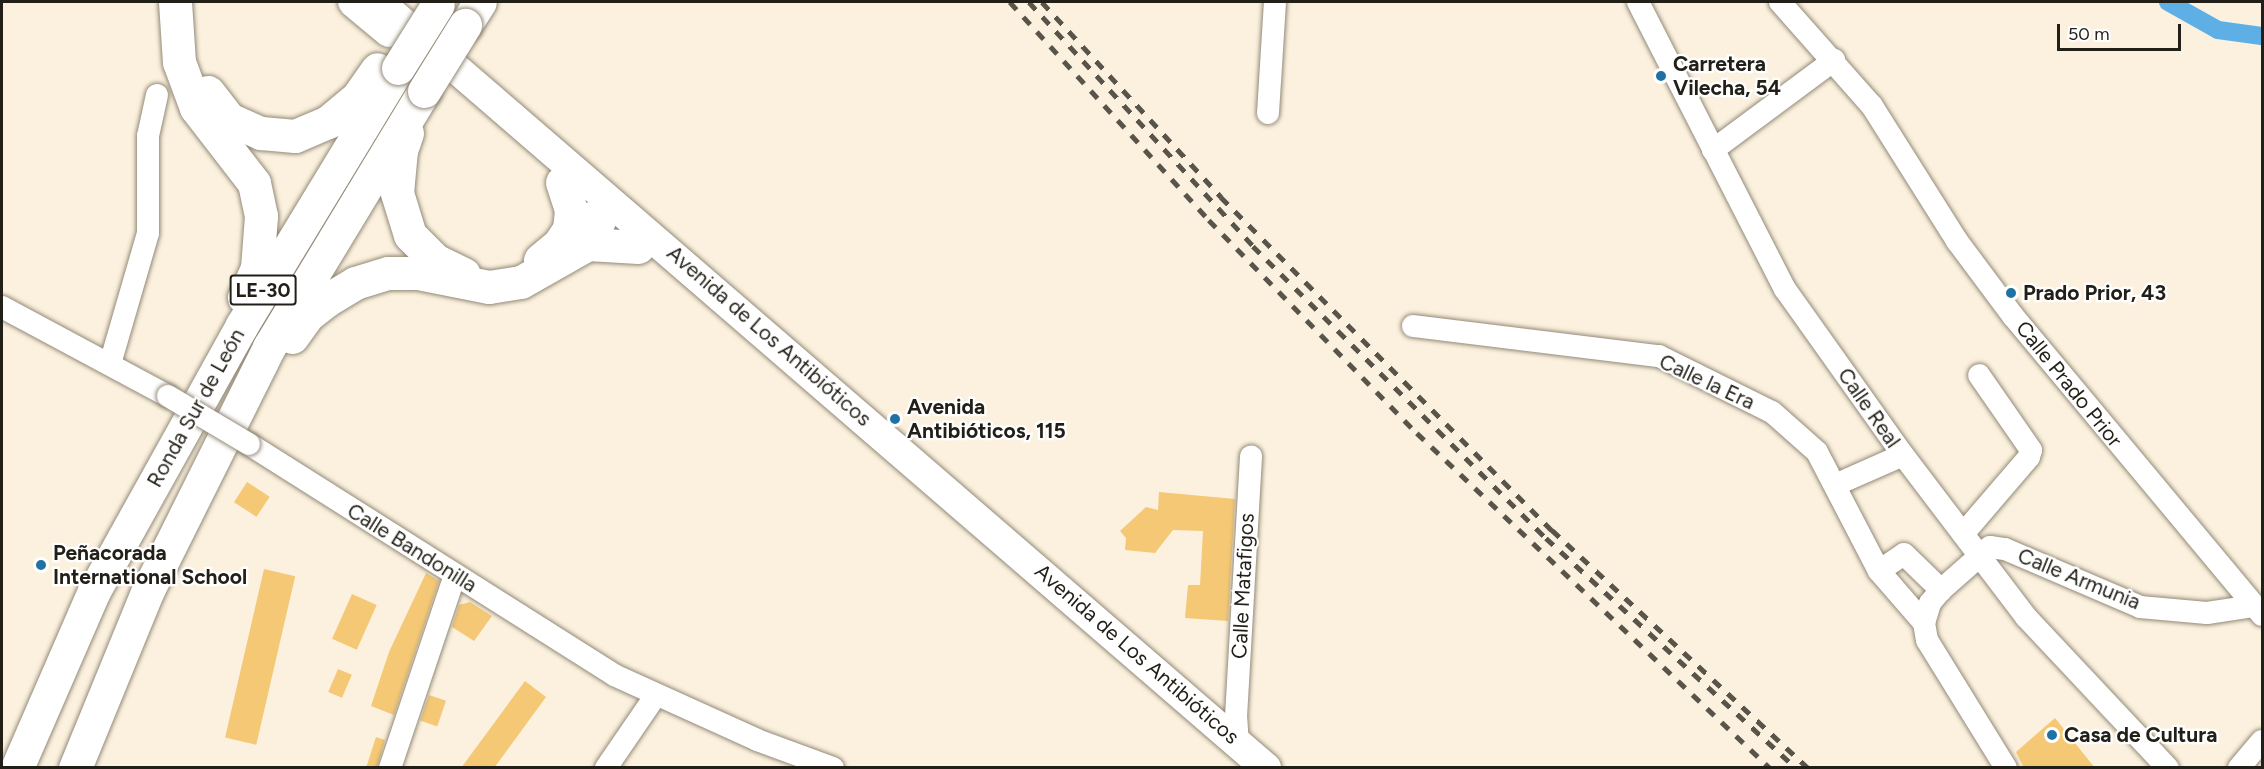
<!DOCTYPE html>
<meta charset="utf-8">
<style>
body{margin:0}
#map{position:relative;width:2264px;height:769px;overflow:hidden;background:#fbf1de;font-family:Figtree,sans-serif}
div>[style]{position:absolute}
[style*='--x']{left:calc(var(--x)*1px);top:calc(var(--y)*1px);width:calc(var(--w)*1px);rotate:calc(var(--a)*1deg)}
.canal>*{height:18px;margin:-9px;padding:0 9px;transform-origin:9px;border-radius:9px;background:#5dafe6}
.building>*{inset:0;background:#f5c875;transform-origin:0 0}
.roads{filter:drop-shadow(0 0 2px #938978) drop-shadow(0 0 2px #938978)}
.minor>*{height:22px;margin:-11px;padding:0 11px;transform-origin:11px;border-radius:11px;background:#fff}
.major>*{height:30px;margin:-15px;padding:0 15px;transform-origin:15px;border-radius:15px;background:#fff}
.highway>*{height:33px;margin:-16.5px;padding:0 16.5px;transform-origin:16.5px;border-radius:16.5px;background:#fff}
.rail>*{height:4.5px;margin-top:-2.25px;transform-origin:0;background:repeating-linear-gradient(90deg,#59544a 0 10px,transparent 0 20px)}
.bridges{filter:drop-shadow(0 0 2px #938978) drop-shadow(0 0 2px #938978)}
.minor-bridge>*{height:22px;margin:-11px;padding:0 11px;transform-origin:11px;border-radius:11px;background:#fff}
.highway-bridge>*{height:33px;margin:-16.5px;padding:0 16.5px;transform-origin:16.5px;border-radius:16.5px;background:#fff}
.dots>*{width:16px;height:16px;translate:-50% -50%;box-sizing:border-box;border:3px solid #fff;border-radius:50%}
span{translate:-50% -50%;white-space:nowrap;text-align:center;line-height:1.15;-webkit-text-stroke:4.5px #fff;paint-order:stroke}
.shield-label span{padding:2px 4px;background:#fff;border:2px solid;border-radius:4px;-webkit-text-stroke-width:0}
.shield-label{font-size:20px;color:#221f18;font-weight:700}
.poi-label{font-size:21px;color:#221f18;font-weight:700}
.left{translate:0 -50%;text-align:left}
.street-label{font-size:21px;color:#221f18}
.frame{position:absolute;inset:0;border:3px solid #221f18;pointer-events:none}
.scale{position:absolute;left:2057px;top:24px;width:124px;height:27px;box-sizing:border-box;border:3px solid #221f18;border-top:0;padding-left:8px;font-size:18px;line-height:21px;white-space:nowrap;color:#221f18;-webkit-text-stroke:4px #fff;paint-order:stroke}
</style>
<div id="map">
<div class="canal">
<div style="--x:2168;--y:2;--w:57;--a:29.2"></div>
<div style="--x:2218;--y:30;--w:44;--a:7.8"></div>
</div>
<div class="building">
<div style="left:247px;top:482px;width:27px;height:24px;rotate:33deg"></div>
<div style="clip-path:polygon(1159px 492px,1235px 499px,1228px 621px,1185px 618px,1188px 585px,1200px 585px,1203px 531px,1173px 530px,1155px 553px,1125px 550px,1126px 538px,1120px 531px,1146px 507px,1158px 510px)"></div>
<div style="left:264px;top:569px;width:32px;height:173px;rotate:13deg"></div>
<div style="clip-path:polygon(426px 573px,439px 581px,394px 715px,371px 706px,389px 652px)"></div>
<div style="left:352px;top:594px;width:27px;height:49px;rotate:24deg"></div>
<div style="clip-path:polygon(470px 602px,492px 616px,474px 641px,452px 627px,459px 605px)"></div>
<div style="left:338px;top:669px;width:15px;height:25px;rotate:23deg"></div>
<div style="clip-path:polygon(525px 681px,546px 697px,494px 768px,461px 768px)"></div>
<div style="left:429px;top:695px;width:18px;height:27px;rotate:19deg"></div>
<div style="clip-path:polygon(2055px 718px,2095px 768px,2024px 768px,2016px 752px)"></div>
<div style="clip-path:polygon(376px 737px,385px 740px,377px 768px,366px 768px)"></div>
</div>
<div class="roads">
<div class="minor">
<div style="--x:1638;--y:2;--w:322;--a:62.9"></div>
<div style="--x:1785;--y:289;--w:204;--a:54.6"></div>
<div style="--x:1903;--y:455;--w:203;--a:52.8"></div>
<div style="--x:2026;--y:617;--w:207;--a:46.8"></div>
<div style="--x:1780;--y:2;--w:139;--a:48.5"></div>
<div style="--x:1872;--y:106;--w:160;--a:57.8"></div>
<div style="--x:1957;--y:241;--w:94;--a:53.3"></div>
<div style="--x:2013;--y:316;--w:389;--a:50.2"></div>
<div style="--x:1268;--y:113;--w:111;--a:-86.4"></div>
<div style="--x:1713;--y:150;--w:151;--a:-36.6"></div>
<div style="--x:2;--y:307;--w:188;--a:28.2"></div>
<div style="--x:1413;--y:326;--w:248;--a:7"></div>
<div style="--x:1659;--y:356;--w:126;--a:26.4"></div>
<div style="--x:1772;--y:412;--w:60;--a:41.6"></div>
<div style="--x:1817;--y:452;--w:134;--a:62.5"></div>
<div style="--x:1879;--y:571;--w:69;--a:49.1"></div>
<div style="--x:110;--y:364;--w:136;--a:-73.8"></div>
<div style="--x:148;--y:233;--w:97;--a:-90"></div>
<div style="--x:148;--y:136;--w:42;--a:-77.6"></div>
<div style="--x:249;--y:444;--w:432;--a:32.3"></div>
<div style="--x:614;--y:675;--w:157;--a:24.4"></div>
<div style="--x:757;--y:740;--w:81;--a:20.2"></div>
<div style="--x:1835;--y:485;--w:74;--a:-23.8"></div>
<div style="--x:1963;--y:534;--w:101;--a:-49.4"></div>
<div style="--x:2029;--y:457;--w:7;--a:-74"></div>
<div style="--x:2031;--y:450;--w:91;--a:-124.7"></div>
<div style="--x:1879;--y:571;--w:30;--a:-34"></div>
<div style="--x:1904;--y:554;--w:52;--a:44.2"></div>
<div style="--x:1238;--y:744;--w:27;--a:-94"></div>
<div style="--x:1236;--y:717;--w:261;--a:-86.7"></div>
<div style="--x:390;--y:768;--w:204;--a:-71.4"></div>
<div style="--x:606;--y:768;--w:88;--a:-55.6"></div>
<div style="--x:2006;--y:768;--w:150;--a:-121.7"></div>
<div style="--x:1927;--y:640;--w:17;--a:-100"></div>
<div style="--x:1924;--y:623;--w:21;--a:-73"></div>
<div style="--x:1930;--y:603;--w:17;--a:-50"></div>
<div style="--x:1941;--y:590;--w:65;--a:-41.3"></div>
<div style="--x:1990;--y:547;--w:15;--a:8"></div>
<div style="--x:2005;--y:549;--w:147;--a:23.2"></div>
<div style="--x:2140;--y:607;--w:67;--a:5.1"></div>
<div style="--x:2207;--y:613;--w:48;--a:-8.5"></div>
<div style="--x:2239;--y:768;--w:35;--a:-50"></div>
</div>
<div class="major">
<div style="--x:353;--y:2;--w:47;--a:39.8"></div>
<div style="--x:379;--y:2;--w:1172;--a:40.81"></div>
</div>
<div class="highway">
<div style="--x:175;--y:2;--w:60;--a:86.2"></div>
<div style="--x:179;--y:62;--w:49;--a:69.7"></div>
<div style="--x:196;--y:108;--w:95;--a:52.3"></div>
<div style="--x:254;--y:183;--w:34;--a:78"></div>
<div style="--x:261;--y:216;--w:52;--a:94.4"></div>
<div style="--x:257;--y:268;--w:32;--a:114"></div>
<div style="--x:465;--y:25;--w:27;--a:-57"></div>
<div style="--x:208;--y:92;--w:34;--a:52"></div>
<div style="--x:229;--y:119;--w:35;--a:24"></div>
<div style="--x:261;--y:133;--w:34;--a:5"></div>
<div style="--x:295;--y:136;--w:36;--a:-23"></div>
<div style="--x:328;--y:122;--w:38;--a:-40"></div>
<div style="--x:357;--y:98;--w:35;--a:-55"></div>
<div style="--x:407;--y:133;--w:18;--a:109"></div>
<div style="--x:401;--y:150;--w:43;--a:95.3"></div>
<div style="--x:397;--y:193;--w:44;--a:72.8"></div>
<div style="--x:410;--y:235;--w:35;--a:45"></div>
<div style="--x:435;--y:260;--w:32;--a:26"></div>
<div style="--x:569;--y:229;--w:16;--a:-35"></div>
<div style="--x:582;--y:220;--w:19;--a:-12"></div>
<div style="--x:601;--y:216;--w:31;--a:115"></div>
<div style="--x:540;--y:260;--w:25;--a:-40"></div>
<div style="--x:559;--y:244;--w:18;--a:-56"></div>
<div style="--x:569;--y:229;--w:19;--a:-84"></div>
<div style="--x:571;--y:210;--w:29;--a:-108"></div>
<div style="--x:292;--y:337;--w:27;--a:-54"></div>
<div style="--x:308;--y:315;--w:24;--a:-38"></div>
<div style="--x:327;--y:300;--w:33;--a:-31"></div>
<div style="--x:355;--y:283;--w:34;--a:-17"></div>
<div style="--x:388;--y:273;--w:30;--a:0"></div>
<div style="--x:418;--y:273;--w:72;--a:11.2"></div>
<div style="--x:489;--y:287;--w:32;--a:-9"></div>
<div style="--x:521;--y:282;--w:77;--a:-29.6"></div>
<div style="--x:588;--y:244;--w:50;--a:3.4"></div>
<div style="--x:17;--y:768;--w:193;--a:-66.5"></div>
<div style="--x:94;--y:591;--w:304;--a:-60.9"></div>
<div style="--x:242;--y:325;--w:301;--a:-58.7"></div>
<div style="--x:75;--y:768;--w:192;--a:-67.7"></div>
<div style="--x:148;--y:590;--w:271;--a:-63.5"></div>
<div style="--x:269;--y:347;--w:299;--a:-58.8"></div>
</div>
</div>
<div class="rail">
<div style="--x:1010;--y:2;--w:295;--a:47.6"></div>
<div style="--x:1209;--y:220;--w:298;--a:45.7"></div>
<div style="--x:1417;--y:433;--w:487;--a:43.5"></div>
<div style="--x:1029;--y:2;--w:331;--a:47.4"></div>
<div style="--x:1253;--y:246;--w:414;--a:44.9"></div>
<div style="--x:1546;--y:538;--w:333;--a:42.6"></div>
<div style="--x:1042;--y:2;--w:265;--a:47.4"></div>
<div style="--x:1221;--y:197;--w:470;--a:45.2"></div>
<div style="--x:1552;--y:530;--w:350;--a:42.9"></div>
</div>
<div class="bridges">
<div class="minor-bridge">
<div style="--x:168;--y:396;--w:94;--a:30.7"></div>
</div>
<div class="highway-bridge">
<div style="--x:398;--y:68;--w:75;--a:-58"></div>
<div style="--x:424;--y:91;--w:78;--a:-58.2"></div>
</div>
</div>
<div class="dots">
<div style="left:1661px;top:76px;background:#2172a4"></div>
<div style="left:2011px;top:293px;background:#2172a4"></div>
<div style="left:895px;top:419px;background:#2172a4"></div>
<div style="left:41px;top:565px;background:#2172a4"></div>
<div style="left:2052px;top:735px;background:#2172a4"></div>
</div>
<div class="shield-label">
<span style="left:263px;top:290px">LE-30</span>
</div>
<div class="poi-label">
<span class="left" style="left:1673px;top:76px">Carretera<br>Vilecha, 54</span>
<span class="left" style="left:2023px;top:293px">Prado Prior, 43</span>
<span class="left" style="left:907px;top:419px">Avenida<br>Antibióticos, 115</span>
<span class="left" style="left:53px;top:565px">Peñacorada<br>International School</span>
<span class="left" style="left:2064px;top:735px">Casa de Cultura</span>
</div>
<div class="street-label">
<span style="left:769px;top:336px;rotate:41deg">Avenida de Los Antibióticos</span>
<span style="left:1707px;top:382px;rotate:25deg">Calle la Era</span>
<span style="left:2069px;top:384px;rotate:51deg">Calle Prado Prior</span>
<span style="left:196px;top:408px;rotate:-61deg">Ronda Sur de León</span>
<span style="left:1869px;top:408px;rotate:55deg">Calle Real</span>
<span style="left:412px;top:548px;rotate:32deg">Calle Bandonilla</span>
<span style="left:2079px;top:579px;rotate:22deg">Calle Armunia</span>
<span style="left:1243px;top:586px;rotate:-87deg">Calle Matafigos</span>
<span style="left:1137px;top:654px;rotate:41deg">Avenida de Los Antibióticos</span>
</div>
<div class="frame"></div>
<div class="scale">50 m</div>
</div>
